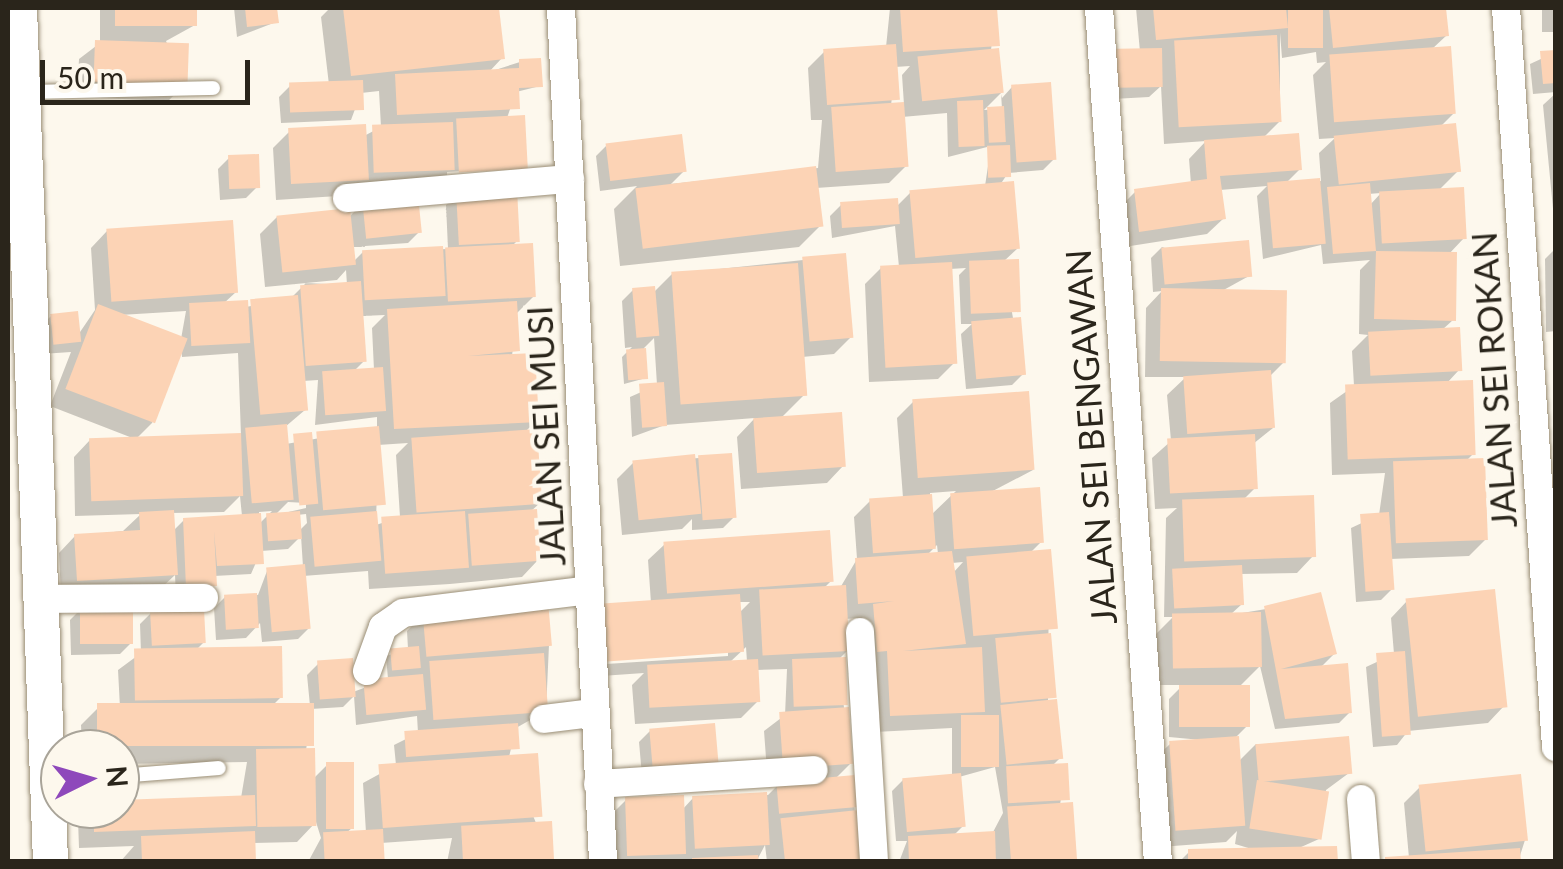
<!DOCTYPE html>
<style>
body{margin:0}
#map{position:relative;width:1563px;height:869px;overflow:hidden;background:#fdf8ed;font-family:Lato,sans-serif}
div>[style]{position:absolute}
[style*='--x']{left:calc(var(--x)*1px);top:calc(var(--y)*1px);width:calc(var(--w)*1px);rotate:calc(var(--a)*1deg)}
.shadow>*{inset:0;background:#0003;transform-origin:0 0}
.building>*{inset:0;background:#fcd3b5;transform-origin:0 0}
.roads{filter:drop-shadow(0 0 2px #998d75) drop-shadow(0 0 2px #998d75)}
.service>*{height:14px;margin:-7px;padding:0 7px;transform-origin:7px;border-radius:7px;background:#fff}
.minor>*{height:28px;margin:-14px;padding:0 14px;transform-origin:14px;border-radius:14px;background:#fff}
.tertiary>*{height:35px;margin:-17.5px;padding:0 17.5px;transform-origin:17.5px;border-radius:17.5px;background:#fff}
span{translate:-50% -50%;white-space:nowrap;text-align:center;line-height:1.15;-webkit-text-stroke:8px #fdf8ed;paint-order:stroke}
.street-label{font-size:35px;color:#2a251b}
.frame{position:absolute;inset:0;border:10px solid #2a251b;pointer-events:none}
.north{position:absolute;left:40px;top:729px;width:100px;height:100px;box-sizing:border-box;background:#fdf8ed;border:2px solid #a9a499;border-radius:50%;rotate:85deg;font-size:28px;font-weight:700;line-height:40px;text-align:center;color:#2a251b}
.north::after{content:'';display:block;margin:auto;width:35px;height:45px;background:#8e48bb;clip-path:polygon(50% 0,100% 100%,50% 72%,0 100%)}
.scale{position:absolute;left:40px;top:60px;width:210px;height:45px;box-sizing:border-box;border:5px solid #2a251b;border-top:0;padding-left:12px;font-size:30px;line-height:35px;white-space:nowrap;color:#2a251b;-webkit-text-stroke:8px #fdf8ed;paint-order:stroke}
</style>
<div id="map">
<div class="shadow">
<div style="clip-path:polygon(100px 8px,194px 8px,195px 25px,166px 41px,185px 85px,168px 101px,77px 97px,79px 59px,100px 43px)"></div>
<div style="clip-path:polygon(234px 8px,274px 8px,276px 22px,237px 37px)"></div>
<div style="clip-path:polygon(evenodd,330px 8px,497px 8px,502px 58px,489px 72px,520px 62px,540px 86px,516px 92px,507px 118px,525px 168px,509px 185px,276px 200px,273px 148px,290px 131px,364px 136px,381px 127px,379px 91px,361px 93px,351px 120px,281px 123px,279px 97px,290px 86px,329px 85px,321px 17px,330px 8px,511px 168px,511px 173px,447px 177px,447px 172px,511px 168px)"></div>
<div style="clip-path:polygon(evenodd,881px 8px,995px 8px,991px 51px,1002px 98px,1012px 87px,1054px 159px,1043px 170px,1008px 173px,1000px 185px,1018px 248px,1003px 262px,1023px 374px,1012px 385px,966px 389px,961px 334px,972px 324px,961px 324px,959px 275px,966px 268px,950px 269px,954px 363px,938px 379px,869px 382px,865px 284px,881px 268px,899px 267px,895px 226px,832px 238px,830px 216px,841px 205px,896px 207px,910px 193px,985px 186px,991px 146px,948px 157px,947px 113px,902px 117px,906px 166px,889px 183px,816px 188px,820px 226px,799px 247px,620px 266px,614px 209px,637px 186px,600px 191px,596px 156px,607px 145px,684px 171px,671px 184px,818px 168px,822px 120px,811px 120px,808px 68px,824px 52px,886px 47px,890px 8px,881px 8px,910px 66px,902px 75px,904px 105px,891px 106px,895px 67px,910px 66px,881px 8px,1001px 93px,1002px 109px,984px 110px,1001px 93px)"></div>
<div style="clip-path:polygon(evenodd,1136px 8px,1444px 8px,1447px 35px,1431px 50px,1454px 113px,1439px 128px,1458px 171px,1438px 191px,1464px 238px,1448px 255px,1453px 320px,1442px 330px,1459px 370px,1447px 383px,1473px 454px,1466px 461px,1486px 539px,1469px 556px,1390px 559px,1392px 589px,1381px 600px,1356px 602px,1351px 528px,1379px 515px,1385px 473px,1332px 475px,1330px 403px,1354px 386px,1352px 351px,1368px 335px,1359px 334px,1360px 270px,1370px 260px,1323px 264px,1321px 245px,1263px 259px,1257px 196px,1267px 186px,1220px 190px,1224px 218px,1207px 234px,1124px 247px,1119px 208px,1135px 192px,1191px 184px,1189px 159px,1206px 141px,1164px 144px,1161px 86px,1149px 97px,1095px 100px,1140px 52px,1136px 8px,1280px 33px,1282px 58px,1316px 52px,1317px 63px,1326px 62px,1313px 75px,1319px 139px,1335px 138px,1319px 153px,1321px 181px,1285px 184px,1300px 169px,1263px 138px,1280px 121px,1280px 33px,1136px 8px,1381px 193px,1369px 206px,1368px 194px,1381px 193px)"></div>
<div style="left:1542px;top:8px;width:14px;height:24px"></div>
<div style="clip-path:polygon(1556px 52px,1556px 92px,1533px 94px,1530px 64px)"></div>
<div style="clip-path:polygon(1556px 93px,1556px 240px,1543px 105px)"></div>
<div style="clip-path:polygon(229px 158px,257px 187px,246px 198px,220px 200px,218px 169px)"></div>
<div style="clip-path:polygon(evenodd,457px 194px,517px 241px,511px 247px,534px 296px,517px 313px,512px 356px,536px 421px,525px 432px,540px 503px,530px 512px,538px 560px,522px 577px,450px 584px,369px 589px,368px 571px,303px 576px,309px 628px,298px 639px,262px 642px,260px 623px,246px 638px,216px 640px,214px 608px,225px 597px,258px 595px,267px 571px,303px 567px,301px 536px,288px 549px,261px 551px,251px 574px,214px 576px,203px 596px,176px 598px,175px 575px,159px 590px,61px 596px,59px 553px,75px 536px,123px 531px,141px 514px,75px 516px,74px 457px,90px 440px,135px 439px,50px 406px,71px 352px,42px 354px,40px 327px,51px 316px,78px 335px,95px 310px,91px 248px,107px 231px,236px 292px,223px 304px,246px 307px,291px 298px,306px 283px,347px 285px,346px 270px,337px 280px,265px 287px,260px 234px,277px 217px,349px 217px,363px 203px,419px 232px,408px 243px,351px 247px,353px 262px,363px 252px,448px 249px,446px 205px,457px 194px,186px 311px,181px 339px,120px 315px,186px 311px,457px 194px,385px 315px,372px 328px,374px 370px,353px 372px,364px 361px,361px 316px,385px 315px,457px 194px,181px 347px,182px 357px,238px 353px,241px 436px,136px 439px,152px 423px,181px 347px,457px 194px,318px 380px,315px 425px,377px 417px,377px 428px,286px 444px,285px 427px,305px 410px,303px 381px,318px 380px,457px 194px,408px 443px,396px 455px,400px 517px,376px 525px,378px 445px,408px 443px,457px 194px,240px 496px,242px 516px,184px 520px,173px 531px,172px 513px,224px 512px,240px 496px,457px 194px,306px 503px,306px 508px,275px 515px,288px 502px,306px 503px,457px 194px,272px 511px,259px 524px,259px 512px,272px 511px,457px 194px,306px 514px,307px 523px,299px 531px,297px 515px,306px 514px)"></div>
<div style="clip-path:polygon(1162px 247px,1249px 276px,1220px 292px,1284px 362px,1269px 377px,1273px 428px,1253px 444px,1255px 488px,1243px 500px,1313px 556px,1297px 573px,1240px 574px,1242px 604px,1230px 615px,1266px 609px,1334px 654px,1320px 668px,1350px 712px,1339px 723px,1275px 729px,1260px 666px,1239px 687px,1248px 725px,1236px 737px,1238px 762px,1256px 744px,1349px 773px,1326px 790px,1319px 839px,1268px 862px,1179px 862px,1189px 852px,1255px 850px,1235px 844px,1237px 831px,1226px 842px,1160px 847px,1153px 760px,1170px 744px,1212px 741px,1169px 737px,1169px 699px,1183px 685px,1158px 685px,1156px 634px,1173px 617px,1164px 617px,1166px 518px,1177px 508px,1155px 509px,1152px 458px,1171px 441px,1167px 395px,1186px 377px,1145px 377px,1146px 308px,1162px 291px,1153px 292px,1151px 258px)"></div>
<div style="clip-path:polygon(1556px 248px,1556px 331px,1546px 332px,1545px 259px)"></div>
<div style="clip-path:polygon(803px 260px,851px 337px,834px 354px,802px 357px,804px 395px,781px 418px,843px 466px,827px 483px,741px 489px,737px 437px,755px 418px,665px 425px,632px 437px,630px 397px,657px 385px,654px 338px,644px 348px,646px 378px,624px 384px,622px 357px,632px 347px,625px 348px,622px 301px,633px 290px,653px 293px,672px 274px)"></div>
<div style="clip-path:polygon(evenodd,1026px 393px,1033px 470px,989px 493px,1038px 490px,1041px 542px,1029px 554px,1049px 552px,1048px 702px,1060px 758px,1052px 766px,1066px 766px,1060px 805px,1071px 805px,1074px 862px,899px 862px,907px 841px,896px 841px,892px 791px,903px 780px,952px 776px,952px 728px,875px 732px,872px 666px,862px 667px,857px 618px,846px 619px,848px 650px,838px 660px,851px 763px,834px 780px,852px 778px,859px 862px,767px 862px,765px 845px,756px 862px,611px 862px,609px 817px,626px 800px,681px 798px,682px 810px,693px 798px,768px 795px,779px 784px,768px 785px,764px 731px,785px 715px,787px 669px,756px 670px,758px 701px,741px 718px,635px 724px,632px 685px,644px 673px,587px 677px,583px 623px,600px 606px,651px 603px,648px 560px,665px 544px,828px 532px,831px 581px,824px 588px,840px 588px,857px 559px,854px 517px,871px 500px,903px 498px,897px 418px,913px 402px,1026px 393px,956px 491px,931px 515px,930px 493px,956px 491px,1026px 393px,937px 545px,938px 554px,927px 555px,937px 545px,1026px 393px,963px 562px,953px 573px,952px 563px,963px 562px,1026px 393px,738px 602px,750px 602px,739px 613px,738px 602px,1026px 393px,746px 647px,747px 662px,729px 663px,746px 647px,1026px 393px,728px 651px,728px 656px,591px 665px,590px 660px,728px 651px,1026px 393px,995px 767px,1003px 813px,992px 834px,953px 836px,963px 826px,959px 777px,995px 767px)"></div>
<div style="clip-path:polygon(699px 458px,734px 517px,723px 528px,692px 530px,692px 519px,682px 529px,622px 535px,617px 479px,633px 463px)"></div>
<div style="clip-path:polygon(1407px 601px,1504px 706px,1488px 723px,1408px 731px,1397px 745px,1373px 747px,1366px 667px,1394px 654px,1391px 618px)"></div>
<div style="clip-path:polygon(81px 609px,131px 643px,120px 654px,71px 655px,70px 620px)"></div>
<div style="clip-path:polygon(evenodd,151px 613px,204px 642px,195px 651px,281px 697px,272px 706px,310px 706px,307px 675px,318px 664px,353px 692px,388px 679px,386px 656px,408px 649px,407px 631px,423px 615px,549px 645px,546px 711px,516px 728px,509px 757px,552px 862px,447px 862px,452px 838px,381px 843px,383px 862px,308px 862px,321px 838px,316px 822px,297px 842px,253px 843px,254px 862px,120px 862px,134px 846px,79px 848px,78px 820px,89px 809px,241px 798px,247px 762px,120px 764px,120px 749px,82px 749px,81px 725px,98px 708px,120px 708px,118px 670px,141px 653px,140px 624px,151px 613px,354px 696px,356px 725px,417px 716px,418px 733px,394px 745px,396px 765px,363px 783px,366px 833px,345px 834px,352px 828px,327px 765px,313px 779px,306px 751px,311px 709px,343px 707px,354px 696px)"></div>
<div style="clip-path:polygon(713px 726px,643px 787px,639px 742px,650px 731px)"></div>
<div style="clip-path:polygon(1420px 787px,1525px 840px,1518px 862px,1384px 862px,1409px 858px,1404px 803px)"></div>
</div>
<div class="building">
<div style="left:115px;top:8px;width:82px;height:18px"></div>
<div style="clip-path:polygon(245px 8px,277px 8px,279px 23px,247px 27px)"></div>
<div style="clip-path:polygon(343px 8px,499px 8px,505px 59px,351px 76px)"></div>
<div style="clip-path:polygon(900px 8px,997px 8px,1000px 46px,903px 52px)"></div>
<div style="clip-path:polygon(1153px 8px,1286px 8px,1288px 28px,1156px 40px)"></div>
<div style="left:1288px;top:8px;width:35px;height:40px"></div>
<div style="clip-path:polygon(1329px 8px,1446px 8px,1449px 36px,1333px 48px)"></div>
<div style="left:1277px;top:35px;width:87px;height:103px;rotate:87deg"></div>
<div style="left:95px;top:40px;width:94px;height:42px;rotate:2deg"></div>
<div style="left:896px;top:44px;width:56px;height:73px;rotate:86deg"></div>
<div style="left:1451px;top:46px;width:68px;height:122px;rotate:86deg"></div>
<div style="left:999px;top:48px;width:45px;height:82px;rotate:84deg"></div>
<div style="left:1162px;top:48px;width:39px;height:59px;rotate:89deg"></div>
<div style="clip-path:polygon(1556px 50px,1556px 83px,1543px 84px,1540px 51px)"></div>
<div style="clip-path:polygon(541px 58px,543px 87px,519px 88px,520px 109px,397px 115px,395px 74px,519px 68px,519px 59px)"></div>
<div style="left:363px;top:80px;width:30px;height:74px;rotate:88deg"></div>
<div style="left:1051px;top:82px;width:78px;height:40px;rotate:86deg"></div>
<div style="left:983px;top:100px;width:46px;height:26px;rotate:88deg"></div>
<div style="left:904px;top:102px;width:65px;height:73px;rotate:86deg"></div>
<div style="left:1004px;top:106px;width:36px;height:17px;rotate:87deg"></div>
<div style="left:525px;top:115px;width:54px;height:69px;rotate:87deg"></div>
<div style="left:453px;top:122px;width:48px;height:81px;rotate:88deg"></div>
<div style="left:1456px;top:123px;width:49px;height:123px;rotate:84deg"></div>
<div style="left:366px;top:124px;width:56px;height:78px;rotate:87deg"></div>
<div style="clip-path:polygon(1299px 133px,1302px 170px,1220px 176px,1226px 219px,1139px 232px,1134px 189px,1207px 179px,1204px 140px)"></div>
<div style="left:682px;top:134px;width:38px;height:77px;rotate:83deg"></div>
<div style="left:1010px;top:145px;width:32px;height:23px;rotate:88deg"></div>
<div style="left:259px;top:154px;width:34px;height:31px;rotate:88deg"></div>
<div style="left:816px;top:166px;width:61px;height:182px;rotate:83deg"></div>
<div style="left:1320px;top:178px;width:66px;height:53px;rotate:85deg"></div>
<div style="left:1014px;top:181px;width:68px;height:105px;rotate:85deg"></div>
<div style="clip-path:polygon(1370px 183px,1376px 251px,1457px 252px,1456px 321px,1374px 319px,1376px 251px,1333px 254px,1327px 187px)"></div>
<div style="left:1464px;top:187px;width:52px;height:85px;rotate:87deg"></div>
<div style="left:517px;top:189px;width:53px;height:61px;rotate:87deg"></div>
<div style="left:418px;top:196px;width:37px;height:56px;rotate:84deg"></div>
<div style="left:898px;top:198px;width:26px;height:58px;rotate:86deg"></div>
<div style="left:350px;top:208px;width:57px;height:74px;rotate:84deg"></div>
<div style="left:233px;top:220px;width:73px;height:127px;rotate:86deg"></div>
<div style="left:1249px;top:240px;width:37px;height:88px;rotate:85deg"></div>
<div style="left:533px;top:243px;width:54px;height:88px;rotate:87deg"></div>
<div style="left:443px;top:246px;width:50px;height:81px;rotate:87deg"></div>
<div style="left:846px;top:253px;width:85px;height:44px;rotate:85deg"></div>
<div style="left:1019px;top:259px;width:53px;height:50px;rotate:88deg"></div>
<div style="left:952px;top:262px;width:102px;height:72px;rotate:87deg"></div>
<div style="left:798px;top:263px;width:133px;height:127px;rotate:86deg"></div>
<div style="left:361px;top:281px;width:81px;height:61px;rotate:86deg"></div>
<div style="left:655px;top:286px;width:50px;height:23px;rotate:85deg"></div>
<div style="left:1161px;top:288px;width:126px;height:73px;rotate:1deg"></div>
<div style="left:298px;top:295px;width:116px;height:48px;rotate:85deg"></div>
<div style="left:248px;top:300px;width:43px;height:59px;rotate:87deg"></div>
<div style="clip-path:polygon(517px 301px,520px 351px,468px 356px,535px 353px,539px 422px,394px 429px,387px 309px)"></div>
<div style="left:98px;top:304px;width:96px;height:91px;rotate:21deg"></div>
<div style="left:78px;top:311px;width:31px;height:28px;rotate:84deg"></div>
<div style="left:1021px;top:317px;width:58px;height:50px;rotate:85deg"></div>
<div style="left:1460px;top:327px;width:44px;height:92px;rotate:87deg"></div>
<div style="left:646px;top:348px;width:31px;height:20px;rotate:86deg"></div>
<div style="left:383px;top:367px;width:44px;height:61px;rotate:86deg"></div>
<div style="left:1271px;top:370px;width:58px;height:88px;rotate:86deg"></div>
<div style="left:1473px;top:380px;width:75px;height:128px;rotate:88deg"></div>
<div style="left:664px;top:382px;width:44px;height:25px;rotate:86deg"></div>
<div style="left:1029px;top:391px;width:79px;height:117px;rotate:86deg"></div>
<div style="left:842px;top:412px;width:55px;height:89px;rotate:86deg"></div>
<div style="left:287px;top:424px;width:76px;height:42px;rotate:85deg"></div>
<div style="left:379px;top:426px;width:79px;height:63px;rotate:85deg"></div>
<div style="left:537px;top:429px;width:75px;height:126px;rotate:86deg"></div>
<div style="left:312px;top:432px;width:72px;height:19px;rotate:85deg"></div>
<div style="left:241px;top:433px;width:63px;height:152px;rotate:88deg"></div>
<div style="left:1255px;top:434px;width:55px;height:88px;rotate:87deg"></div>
<div style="left:732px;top:453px;width:65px;height:34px;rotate:86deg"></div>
<div style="left:695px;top:454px;width:60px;height:63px;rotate:84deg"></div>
<div style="left:1485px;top:458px;width:82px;height:92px;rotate:88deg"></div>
<div style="left:1040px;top:487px;width:56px;height:90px;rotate:86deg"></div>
<div style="left:932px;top:494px;width:55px;height:63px;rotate:86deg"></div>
<div style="left:1314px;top:495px;width:62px;height:132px;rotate:88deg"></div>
<div style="left:537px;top:509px;width:52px;height:69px;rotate:86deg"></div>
<div style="clip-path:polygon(174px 510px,178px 575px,77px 581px,74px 534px,140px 530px,139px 512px)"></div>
<div style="left:300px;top:511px;width:28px;height:34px;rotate:86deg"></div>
<div style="left:377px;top:511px;width:50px;height:67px;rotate:85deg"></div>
<div style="left:465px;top:511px;width:57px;height:84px;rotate:86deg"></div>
<div style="left:1389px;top:512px;width:78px;height:29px;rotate:86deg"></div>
<div style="clip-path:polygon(261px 513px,264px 564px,217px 566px,214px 531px,217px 586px,186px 588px,183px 518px)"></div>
<div style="left:830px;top:530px;width:52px;height:167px;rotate:86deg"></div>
<div style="left:1051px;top:549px;width:80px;height:85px;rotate:85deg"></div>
<div style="clip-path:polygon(952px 551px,966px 644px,903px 651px,982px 647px,985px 712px,890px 716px,887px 651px,877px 652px,873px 604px,894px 601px,858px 604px,855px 558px)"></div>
<div style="left:305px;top:564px;width:65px;height:39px;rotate:85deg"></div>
<div style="left:1242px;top:565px;width:40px;height:70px;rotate:87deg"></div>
<div style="left:846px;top:585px;width:66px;height:87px;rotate:87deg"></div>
<div style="left:1495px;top:589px;width:119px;height:90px;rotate:84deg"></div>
<div style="clip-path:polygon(1321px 592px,1337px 654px,1281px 669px,1348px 663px,1352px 713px,1285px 719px,1264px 606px)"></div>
<div style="left:257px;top:593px;width:35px;height:33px;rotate:87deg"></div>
<div style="left:740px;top:594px;width:58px;height:141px;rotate:86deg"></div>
<div style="left:548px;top:601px;width:45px;height:126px;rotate:85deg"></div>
<div style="left:133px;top:606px;width:38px;height:53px;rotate:90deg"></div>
<div style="left:204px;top:609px;width:34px;height:54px;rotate:87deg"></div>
<div style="left:1261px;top:612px;width:55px;height:89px;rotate:89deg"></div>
<div style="left:1051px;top:633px;width:65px;height:56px;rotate:85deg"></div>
<div style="left:282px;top:646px;width:52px;height:148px;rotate:89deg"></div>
<div style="left:419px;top:646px;width:22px;height:29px;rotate:85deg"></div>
<div style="left:1405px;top:651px;width:84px;height:29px;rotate:86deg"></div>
<div style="left:544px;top:653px;width:59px;height:115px;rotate:86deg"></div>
<div style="left:846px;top:657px;width:48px;height:54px;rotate:88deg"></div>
<div style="left:353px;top:658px;width:39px;height:36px;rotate:86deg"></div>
<div style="left:758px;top:659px;width:43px;height:111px;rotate:87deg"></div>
<div style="left:423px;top:674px;width:36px;height:60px;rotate:85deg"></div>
<div style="left:1179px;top:685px;width:71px;height:42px"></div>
<div style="left:1057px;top:699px;width:60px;height:57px;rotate:84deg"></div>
<div style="left:314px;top:703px;width:43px;height:217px;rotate:90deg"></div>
<div style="left:849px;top:707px;width:57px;height:70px;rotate:86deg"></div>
<div style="left:961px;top:715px;width:38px;height:52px"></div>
<div style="left:518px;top:723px;width:26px;height:114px;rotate:86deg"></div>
<div style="left:715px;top:723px;width:49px;height:66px;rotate:85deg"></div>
<div style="left:1239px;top:736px;width:90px;height:70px;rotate:86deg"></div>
<div style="left:1349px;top:736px;width:38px;height:94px;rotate:85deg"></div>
<div style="left:315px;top:748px;width:78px;height:59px;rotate:89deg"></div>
<div style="left:538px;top:753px;width:64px;height:160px;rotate:86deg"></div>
<div style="left:326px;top:762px;width:28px;height:67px"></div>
<div style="left:1068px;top:763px;width:37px;height:62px;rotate:87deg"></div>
<div style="left:961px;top:773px;width:54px;height:59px;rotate:85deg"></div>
<div style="left:1521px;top:774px;width:67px;height:103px;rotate:84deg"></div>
<div style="left:855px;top:775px;width:32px;height:79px;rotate:85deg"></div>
<div style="left:1257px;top:780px;width:73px;height:49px;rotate:9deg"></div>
<div style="left:767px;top:792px;width:53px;height:75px;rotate:87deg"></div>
<div style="clip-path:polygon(255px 795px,256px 826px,94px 832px,94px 809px,120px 809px,120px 800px)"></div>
<div style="left:684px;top:795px;width:59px;height:59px;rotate:88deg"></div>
<div style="left:1073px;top:802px;width:60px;height:66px;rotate:86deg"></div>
<div style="left:858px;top:810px;width:51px;height:78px;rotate:84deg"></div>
<div style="left:552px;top:821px;width:41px;height:91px;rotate:87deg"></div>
<div style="left:383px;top:829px;width:33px;height:60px;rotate:87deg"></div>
<div style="clip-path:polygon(255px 831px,256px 862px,142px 862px,141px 836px)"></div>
<div style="clip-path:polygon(995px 831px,996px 862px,909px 862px,908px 836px)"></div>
<div style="clip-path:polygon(1337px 846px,1338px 862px,1188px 862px,1188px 849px)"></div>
<div style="clip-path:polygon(1520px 848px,1521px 862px,1385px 862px,1385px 857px)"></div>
<div style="clip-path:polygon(758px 855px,759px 862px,692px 862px,692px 858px)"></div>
</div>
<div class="roads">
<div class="service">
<div style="--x:23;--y:92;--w:190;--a:-1.2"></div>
<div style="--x:120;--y:776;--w:99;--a:-4.6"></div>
</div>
<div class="minor">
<div style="--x:561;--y:8;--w:855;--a:87.18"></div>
<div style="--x:1099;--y:8;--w:856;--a:86.05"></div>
<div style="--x:1506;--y:8;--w:741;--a:86.13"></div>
<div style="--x:347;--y:198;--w:224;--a:-4.9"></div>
<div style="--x:43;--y:599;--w:161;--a:-0.4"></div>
<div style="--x:860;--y:632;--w:230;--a:86.5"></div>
<div style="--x:367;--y:671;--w:47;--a:-70"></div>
<div style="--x:383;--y:627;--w:24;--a:-35"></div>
<div style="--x:403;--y:613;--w:188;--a:-7"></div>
<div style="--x:544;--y:719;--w:48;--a:-7.1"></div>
<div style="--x:598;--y:784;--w:216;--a:-3.7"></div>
<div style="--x:1361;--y:799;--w:63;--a:85.5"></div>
</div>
<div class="tertiary">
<div style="--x:19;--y:8;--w:855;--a:87.92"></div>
</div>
</div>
<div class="street-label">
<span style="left:1493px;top:380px;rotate:-94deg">JALAN SEI ROKAN</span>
<span style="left:545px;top:436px;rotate:-93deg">JALAN SEI MUSI</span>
<span style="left:1090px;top:437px;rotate:-94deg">JALAN SEI BENGAWAN</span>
</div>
<div class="frame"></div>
<div class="north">N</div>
<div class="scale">50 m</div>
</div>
